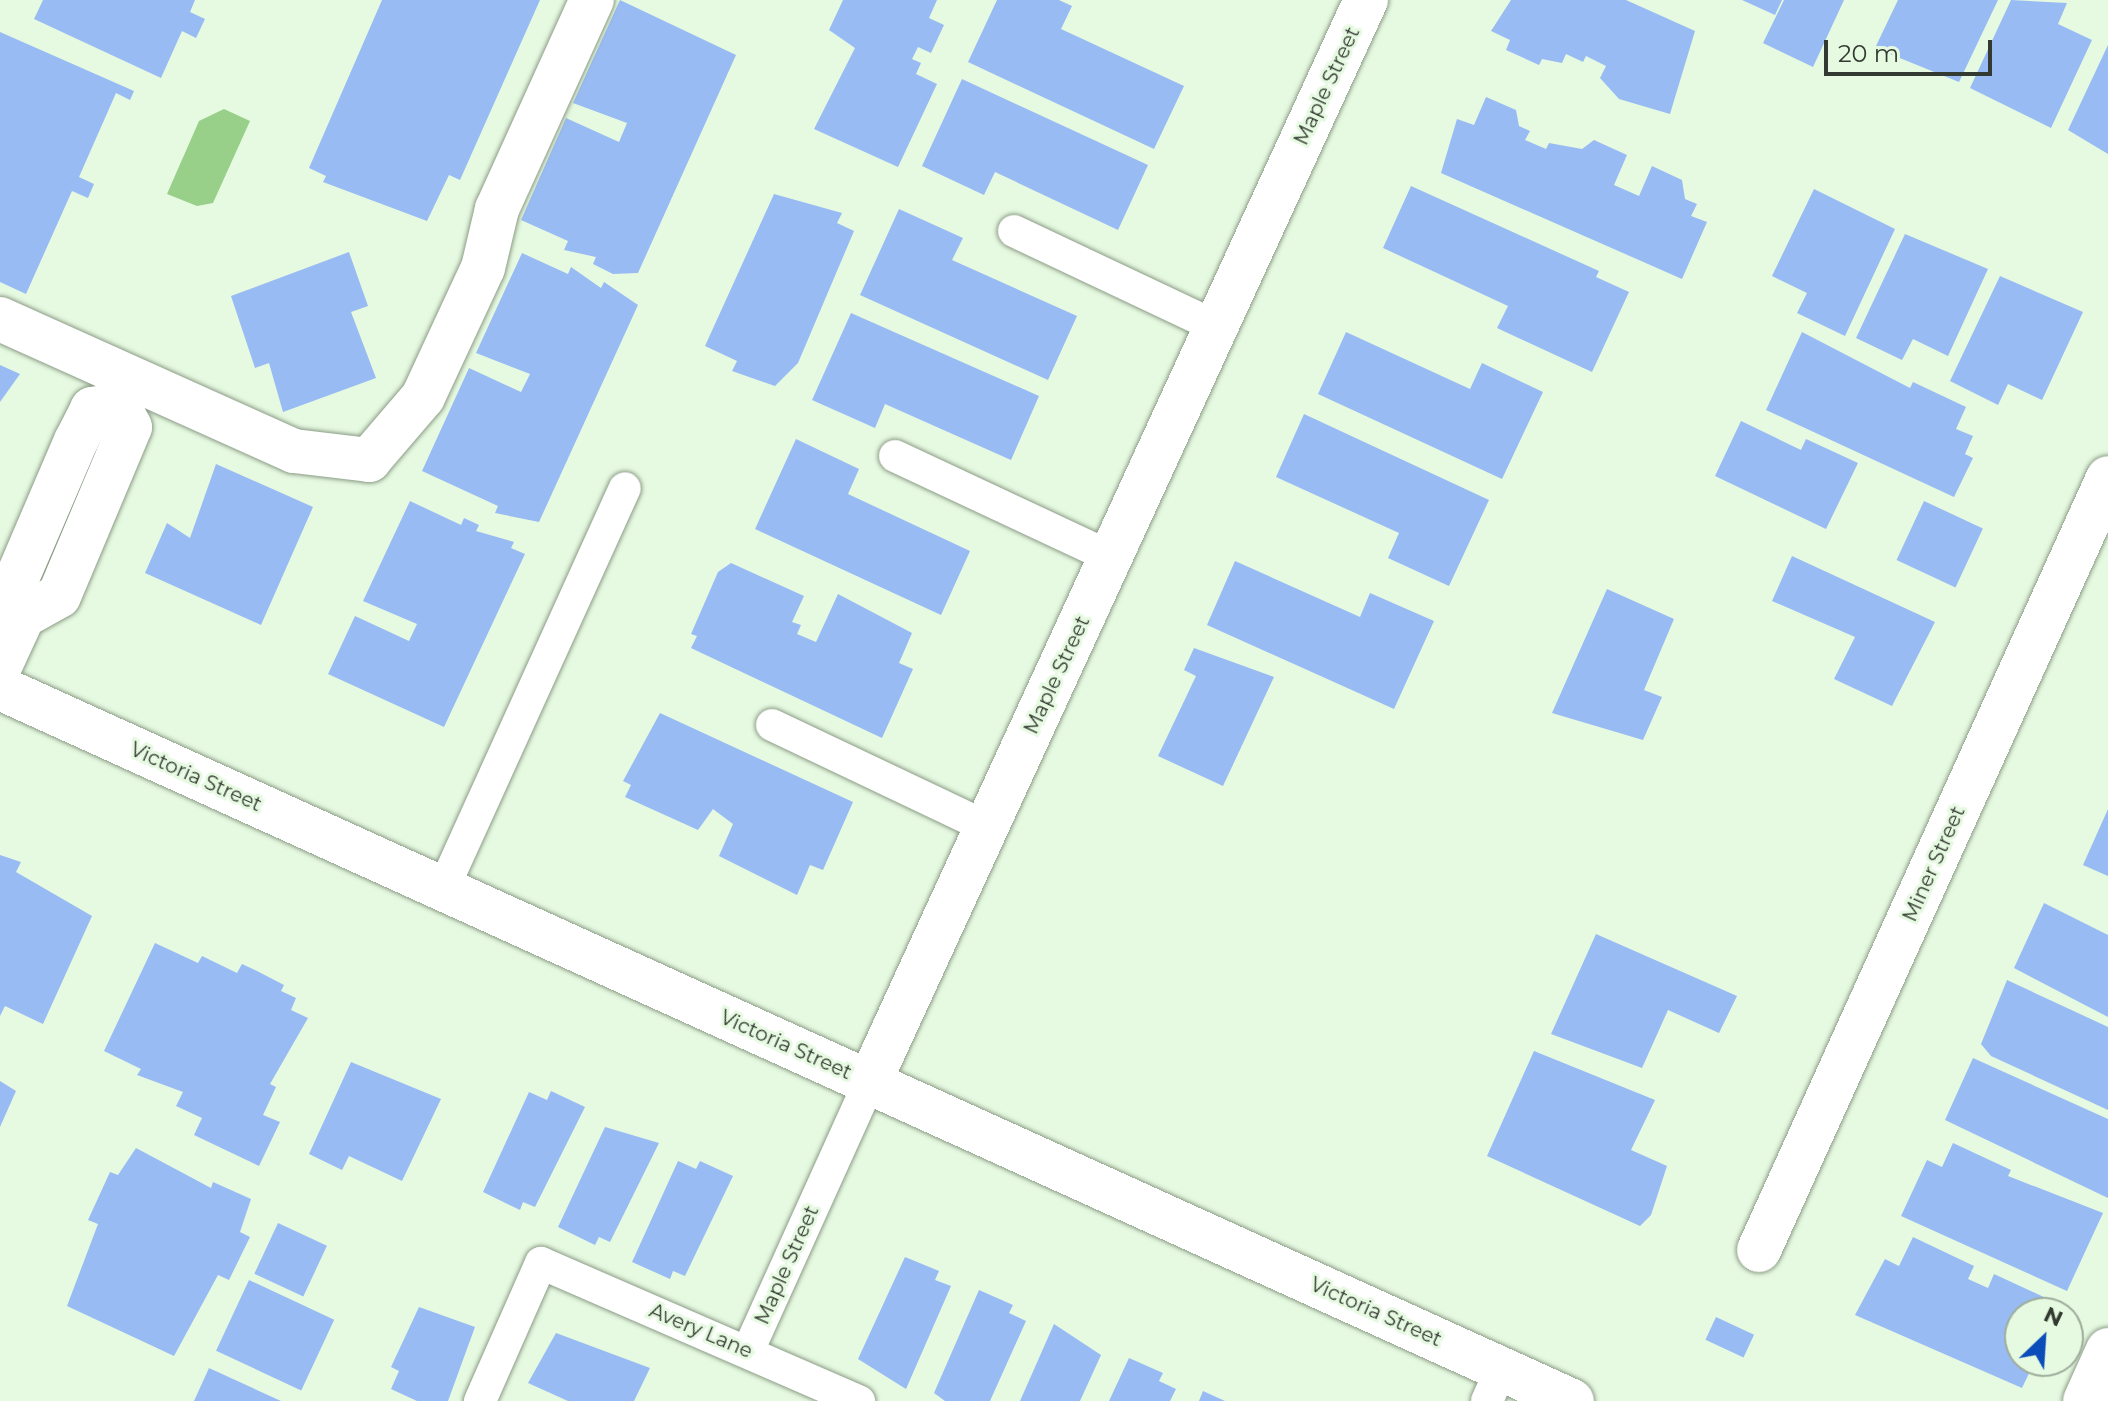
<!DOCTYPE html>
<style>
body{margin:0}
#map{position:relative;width:2108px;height:1401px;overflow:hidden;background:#e6f9e1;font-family:Montserrat,sans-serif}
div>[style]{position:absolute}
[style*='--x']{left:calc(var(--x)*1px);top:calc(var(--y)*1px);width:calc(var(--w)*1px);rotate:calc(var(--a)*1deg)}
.water>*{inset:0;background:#98cf89}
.building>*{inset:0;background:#99bbf3;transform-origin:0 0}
.roads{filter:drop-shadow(0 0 2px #8b9c86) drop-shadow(0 0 2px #8b9c86)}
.lane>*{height:32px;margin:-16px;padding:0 16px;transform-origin:16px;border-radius:16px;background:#fff}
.street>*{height:44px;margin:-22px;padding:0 22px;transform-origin:22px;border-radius:22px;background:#fff}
.secondary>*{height:44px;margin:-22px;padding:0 22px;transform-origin:22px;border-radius:22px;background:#fff}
span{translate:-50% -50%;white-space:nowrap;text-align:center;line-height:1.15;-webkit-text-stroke:6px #e6f9e1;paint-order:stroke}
.street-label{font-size:20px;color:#333a31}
.north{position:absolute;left:2004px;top:1297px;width:80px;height:80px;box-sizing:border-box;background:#e6f9e1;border:2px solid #9ead9b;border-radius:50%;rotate:25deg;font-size:22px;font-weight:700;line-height:32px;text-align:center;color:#333a31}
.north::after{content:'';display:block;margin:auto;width:28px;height:36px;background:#0b4eb9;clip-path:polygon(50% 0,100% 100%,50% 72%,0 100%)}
.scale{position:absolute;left:1824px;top:40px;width:168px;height:36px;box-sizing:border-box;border:4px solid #333a31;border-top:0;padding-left:10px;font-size:24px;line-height:28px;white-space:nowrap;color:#333a31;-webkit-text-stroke:6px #e6f9e1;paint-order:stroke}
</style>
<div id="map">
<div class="water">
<div style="clip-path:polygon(224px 109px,250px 121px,213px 203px,197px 206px,167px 194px,199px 121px)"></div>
</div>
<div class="building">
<div style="clip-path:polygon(43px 0,195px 0,190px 12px,205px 19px,196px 38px,182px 31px,161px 78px,34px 19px)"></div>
<div style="clip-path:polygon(382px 0,540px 0,460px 180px,449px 175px,427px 221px,323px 182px,326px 176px,309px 168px)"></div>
<div style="clip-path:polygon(620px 0,736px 55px,638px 273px,613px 274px,593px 264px,596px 257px,564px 250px,568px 241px,521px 220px,566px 118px,619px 142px,627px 123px,573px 103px)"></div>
<div style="clip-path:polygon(843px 0,937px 0,929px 18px,944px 25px,931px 53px,918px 47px,912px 59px,921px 63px,916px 74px,937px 84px,898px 167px,814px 129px,855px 48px,829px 30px)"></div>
<div style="clip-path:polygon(997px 0,1059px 0,1072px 6px,1061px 29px,1184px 86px,1154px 149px,968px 62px)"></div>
<div style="clip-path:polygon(1511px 0,1626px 0,1695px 31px,1670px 114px,1619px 99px,1600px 78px,1606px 66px,1586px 56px,1583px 62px,1566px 54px,1562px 63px,1542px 59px,1539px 65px,1506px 50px,1510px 40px,1491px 31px)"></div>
<div style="clip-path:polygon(1742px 0,1782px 0,1775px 15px)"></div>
<div style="clip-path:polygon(1784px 0,1844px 0,1813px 67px,1763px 43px)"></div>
<div style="clip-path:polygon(1898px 0,1998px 0,1959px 82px,1875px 48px)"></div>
<div style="clip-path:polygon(2011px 0,2067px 3px,2058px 24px,2092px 40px,2051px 128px,1970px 88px)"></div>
<div style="clip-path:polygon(0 32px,134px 91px,130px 100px,116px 93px,79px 177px,94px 184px,88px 198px,72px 191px,26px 294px,0 282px)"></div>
<div style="clip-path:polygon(2108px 45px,2108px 154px,2068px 130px)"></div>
<div style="clip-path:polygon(962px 79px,1148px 165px,1118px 230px,995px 172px,984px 195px,922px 166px)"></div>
<div style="clip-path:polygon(1486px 97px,1516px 110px,1519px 126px,1530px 131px,1525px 140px,1546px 149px,1549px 143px,1582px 149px,1594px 140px,1627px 155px,1614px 185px,1639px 196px,1652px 166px,1682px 180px,1685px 199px,1697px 204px,1691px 216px,1707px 222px,1682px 279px,1441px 173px,1457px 119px,1474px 125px)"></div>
<div style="clip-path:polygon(1411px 186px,1599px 271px,1596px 277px,1629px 292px,1592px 372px,1497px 328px,1508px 306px,1383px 248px)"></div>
<div style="clip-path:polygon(1814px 189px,1895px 229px,1845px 336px,1797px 313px,1807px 293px,1772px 276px)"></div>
<div style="clip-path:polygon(774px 194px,842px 213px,837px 223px,854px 231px,798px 363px,775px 386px,732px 371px,737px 361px,705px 346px)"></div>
<div style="clip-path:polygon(899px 209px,963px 238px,952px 260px,1077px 316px,1048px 380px,860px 295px)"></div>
<div style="clip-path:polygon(1905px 234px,1988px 269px,1948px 356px,1913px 339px,1902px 360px,1856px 338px)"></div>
<div style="clip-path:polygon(349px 252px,368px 306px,351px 312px,376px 378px,283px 412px,269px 363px,255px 368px,231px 296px)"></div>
<div style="clip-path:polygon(522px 253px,568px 274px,571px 267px,601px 288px,604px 282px,638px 305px,539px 522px,495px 513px,498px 506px,422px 471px,469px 368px,521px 392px,530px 374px,476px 353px)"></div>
<div style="clip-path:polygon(2000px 276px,2083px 312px,2042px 400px,2008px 384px,1998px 405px,1950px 381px)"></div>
<div style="clip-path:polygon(851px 313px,1039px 396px,1011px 460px,885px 404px,875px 428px,812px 400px)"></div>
<div style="clip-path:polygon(1346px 332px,1470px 389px,1482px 363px,1543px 392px,1502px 479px,1318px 394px)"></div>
<div style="clip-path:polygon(1802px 332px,1910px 388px,1913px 382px,1966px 407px,1956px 429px,1973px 436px,1965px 454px,1973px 458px,1954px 497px,1766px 410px)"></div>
<div style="clip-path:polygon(0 365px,20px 374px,0 402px)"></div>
<div style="clip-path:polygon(1304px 414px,1489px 500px,1449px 586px,1388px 558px,1399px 533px,1276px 477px)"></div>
<div style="clip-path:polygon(1741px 421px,1801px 450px,1806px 439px,1858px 463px,1826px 529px,1715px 476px)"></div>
<div style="clip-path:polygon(796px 439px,859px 469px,848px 494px,970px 551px,941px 615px,755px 529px)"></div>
<div style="clip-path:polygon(216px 464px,313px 507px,261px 625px,145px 573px,167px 523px,190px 538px)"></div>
<div style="clip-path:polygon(410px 501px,461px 525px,464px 518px,479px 525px,476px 531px,514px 542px,511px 548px,525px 554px,444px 727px,328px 674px,355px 616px,409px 641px,417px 624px,363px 601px)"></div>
<div style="left:1924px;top:501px;width:65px;height:65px;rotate:25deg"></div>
<div style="clip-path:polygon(1792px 556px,1935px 622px,1892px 706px,1834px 679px,1855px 637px,1772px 601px)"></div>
<div style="clip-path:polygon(1235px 561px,1360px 617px,1370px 593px,1434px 621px,1394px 709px,1207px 625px)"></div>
<div style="clip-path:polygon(731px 563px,804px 596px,792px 622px,801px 625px,797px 634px,816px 642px,838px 594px,912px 633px,899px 663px,913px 669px,882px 738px,691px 648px,697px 636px,691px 634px,718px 572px)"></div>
<div style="clip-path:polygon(1607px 589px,1674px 619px,1644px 690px,1662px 697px,1643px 740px,1552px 713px)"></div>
<div style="clip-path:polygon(1194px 648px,1274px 677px,1223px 786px,1158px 756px,1196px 676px,1184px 670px)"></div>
<div style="clip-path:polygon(660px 713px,853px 802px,823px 870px,810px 865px,797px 895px,719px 856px,733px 824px,713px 809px,698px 830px,625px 797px,631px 785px,623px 781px)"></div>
<div style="clip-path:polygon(2108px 809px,2108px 876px,2083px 865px)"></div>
<div style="clip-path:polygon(0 855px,21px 862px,16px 872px,92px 916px,43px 1024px,5px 1006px,0 1016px)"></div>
<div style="clip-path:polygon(2044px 903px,2108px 935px,2108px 1017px,2014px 968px)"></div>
<div style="clip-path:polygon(1596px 934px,1737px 996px,1719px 1033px,1668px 1010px,1642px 1068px,1551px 1034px)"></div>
<div style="clip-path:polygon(155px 943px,198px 963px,202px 956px,237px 973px,242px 964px,257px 971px,284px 985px,281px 991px,296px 998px,291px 1010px,308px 1018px,270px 1084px,276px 1087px,263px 1115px,280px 1122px,259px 1166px,194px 1135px,202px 1118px,176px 1106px,183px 1092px,137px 1075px,141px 1069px,104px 1051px)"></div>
<div style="clip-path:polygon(2007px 980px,2108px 1027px,2108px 1110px,1991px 1056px,1981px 1044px)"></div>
<div style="clip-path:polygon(1534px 1051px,1655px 1100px,1631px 1150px,1667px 1166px,1651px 1215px,1640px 1226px,1487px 1156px)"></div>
<div style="clip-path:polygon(1973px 1058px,2108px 1119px,2108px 1198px,1945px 1120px)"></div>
<div style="clip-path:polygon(351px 1062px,441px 1099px,402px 1181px,349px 1156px,342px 1170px,309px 1154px)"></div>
<div style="clip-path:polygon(0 1081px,16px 1091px,0 1127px)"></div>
<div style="clip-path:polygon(551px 1091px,585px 1107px,535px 1207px,523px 1202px,520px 1210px,483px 1192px,529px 1092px,547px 1100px)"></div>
<div style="clip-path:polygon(605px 1127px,659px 1143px,610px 1242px,599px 1237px,595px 1245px,558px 1227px)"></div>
<div style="clip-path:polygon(1953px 1143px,2011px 1170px,2008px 1176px,2103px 1213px,2067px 1291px,1901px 1216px,1927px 1160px,1942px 1167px)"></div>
<div style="clip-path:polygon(136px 1148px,211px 1188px,213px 1182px,251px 1199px,240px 1232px,250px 1237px,229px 1280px,218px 1275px,174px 1356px,67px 1306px,98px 1224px,88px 1220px,110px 1172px,118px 1175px)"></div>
<div style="clip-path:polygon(678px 1161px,696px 1169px,700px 1161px,733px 1176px,685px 1276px,673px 1271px,670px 1279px,632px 1262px)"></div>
<div style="left:278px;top:1223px;width:54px;height:56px;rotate:25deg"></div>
<div style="clip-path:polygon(1913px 1237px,1974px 1266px,1968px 1279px,1988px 1288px,1994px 1274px,2061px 1305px,2057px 1313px,2020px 1313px,2020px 1361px,2035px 1361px,2022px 1388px,1855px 1315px,1885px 1259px,1899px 1266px)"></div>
<div style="clip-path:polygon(905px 1257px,939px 1271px,935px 1280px,951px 1286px,906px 1389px,858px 1359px)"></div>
<div style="left:249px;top:1280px;width:94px;height:78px;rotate:25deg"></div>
<div style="clip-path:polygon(979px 1290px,1013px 1305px,1009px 1313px,1026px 1321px,990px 1401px,945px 1401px,934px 1393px)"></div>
<div style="clip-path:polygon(419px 1307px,475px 1327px,448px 1401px,417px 1401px,391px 1389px,399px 1371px,391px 1367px)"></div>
<div style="left:1716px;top:1317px;width:42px;height:25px;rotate:25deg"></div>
<div style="clip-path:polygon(1054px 1324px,1101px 1355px,1080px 1401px,1020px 1401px)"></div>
<div style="clip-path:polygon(556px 1333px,650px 1368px,634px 1401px,568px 1401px,528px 1383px)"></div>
<div style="clip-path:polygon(1129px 1358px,1163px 1373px,1159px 1381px,1176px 1389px,1170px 1401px,1109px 1401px)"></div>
<div style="clip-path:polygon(209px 1368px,281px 1401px,194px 1401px)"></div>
<div style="clip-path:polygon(1203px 1391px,1225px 1401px,1199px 1401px)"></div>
</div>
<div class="roads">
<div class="lane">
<div style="--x:1014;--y:231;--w:225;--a:25.3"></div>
<div style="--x:895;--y:456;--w:238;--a:25.1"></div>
<div style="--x:772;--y:725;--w:238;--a:25.4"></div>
<div style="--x:443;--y:889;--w:440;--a:-65.6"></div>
<div style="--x:748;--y:1351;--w:294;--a:-65.7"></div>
<div style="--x:480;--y:1401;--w:151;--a:-66.2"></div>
<div style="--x:541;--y:1263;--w:347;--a:23.5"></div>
<div style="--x:1487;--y:1401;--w:35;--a:-66"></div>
</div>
<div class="street">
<div style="--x:0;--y:319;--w:322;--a:24.2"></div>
<div style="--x:294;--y:451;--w:76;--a:6.8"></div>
<div style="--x:369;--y:460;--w:83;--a:-49.4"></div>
<div style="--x:423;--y:397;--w:142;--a:-65.1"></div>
<div style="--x:483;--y:268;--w:61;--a:-76.7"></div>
<div style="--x:497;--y:209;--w:230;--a:-65.6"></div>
<div style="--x:23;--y:616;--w:34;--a:-104"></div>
<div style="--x:15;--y:583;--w:155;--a:-66.8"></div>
<div style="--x:76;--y:441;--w:36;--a:-63"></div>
<div style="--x:92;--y:409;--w:26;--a:-9"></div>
<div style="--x:0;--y:666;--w:55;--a:-65.3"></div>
<div style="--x:23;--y:616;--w:41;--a:-29.1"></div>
<div style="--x:59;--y:596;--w:183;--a:-67.2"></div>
<div style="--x:130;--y:427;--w:25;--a:-119"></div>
<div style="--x:869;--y:1083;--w:1192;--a:-65.35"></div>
<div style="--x:1759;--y:1250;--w:847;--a:-65.67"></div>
<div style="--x:2085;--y:1401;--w:56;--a:-65.7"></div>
</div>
<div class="secondary">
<div style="--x:0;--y:688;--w:1726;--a:24.4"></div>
</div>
</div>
<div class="street-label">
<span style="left:1327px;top:86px;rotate:-65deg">Maple Street</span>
<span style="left:1057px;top:675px;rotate:-65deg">Maple Street</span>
<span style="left:196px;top:777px;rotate:24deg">Victoria Street</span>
<span style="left:1934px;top:864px;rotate:-66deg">Miner Street</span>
<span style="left:786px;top:1045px;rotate:24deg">Victoria Street</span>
<span style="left:787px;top:1265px;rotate:-66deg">Maple Street</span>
<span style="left:1376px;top:1312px;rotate:24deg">Victoria Street</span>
<span style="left:701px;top:1331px;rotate:23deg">Avery Lane</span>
</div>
<div class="north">N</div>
<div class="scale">20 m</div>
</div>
